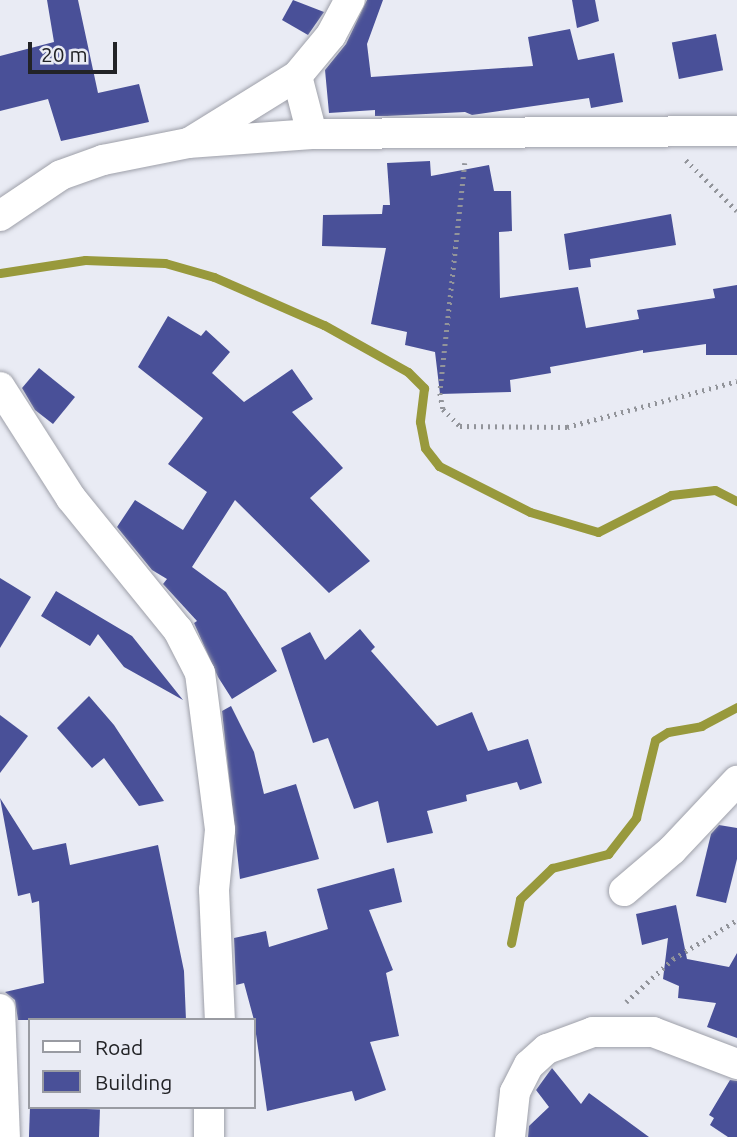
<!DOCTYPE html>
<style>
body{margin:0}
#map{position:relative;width:737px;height:1137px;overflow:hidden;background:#e9ebf4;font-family:Ubuntu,sans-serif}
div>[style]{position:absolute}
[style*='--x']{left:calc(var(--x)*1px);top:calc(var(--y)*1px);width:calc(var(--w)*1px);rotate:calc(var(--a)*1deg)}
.stream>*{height:9px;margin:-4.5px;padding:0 4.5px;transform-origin:4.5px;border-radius:4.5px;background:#98993c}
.building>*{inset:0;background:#495098;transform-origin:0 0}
.path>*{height:4.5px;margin-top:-2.25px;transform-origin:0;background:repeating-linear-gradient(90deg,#92949a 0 2px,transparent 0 7px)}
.roads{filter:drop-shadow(0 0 2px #9ea0a9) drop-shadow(0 0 2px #9ea0a9)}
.minor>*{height:30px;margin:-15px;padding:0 15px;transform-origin:15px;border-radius:15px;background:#fff}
span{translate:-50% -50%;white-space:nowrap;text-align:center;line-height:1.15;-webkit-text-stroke:7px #e9ebf4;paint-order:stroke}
.legend{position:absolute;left:28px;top:1018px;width:228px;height:91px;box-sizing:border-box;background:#e9ebf4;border:2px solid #999ba2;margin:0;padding:9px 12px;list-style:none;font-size:21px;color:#222326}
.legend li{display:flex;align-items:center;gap:14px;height:35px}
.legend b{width:35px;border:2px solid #999ba2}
.scale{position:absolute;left:28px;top:42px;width:89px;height:32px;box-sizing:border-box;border:4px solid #222326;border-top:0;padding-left:9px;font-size:21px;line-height:24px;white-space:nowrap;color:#222326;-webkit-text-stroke:5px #e9ebf4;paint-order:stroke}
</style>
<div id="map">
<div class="stream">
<div style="--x:0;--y:273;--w:86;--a:-8.7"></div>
<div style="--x:85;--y:260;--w:80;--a:2.1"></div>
<div style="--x:165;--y:263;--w:51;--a:15.9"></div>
<div style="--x:214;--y:277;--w:120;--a:23.6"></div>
<div style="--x:324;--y:325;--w:96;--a:29.2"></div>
<div style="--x:408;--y:372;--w:23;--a:45"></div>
<div style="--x:424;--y:388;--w:34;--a:97"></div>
<div style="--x:420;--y:422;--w:26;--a:79"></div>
<div style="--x:425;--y:448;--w:23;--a:52"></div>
<div style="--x:439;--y:466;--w:102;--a:26.8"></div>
<div style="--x:530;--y:512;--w:71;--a:16.4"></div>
<div style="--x:598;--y:532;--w:82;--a:-26.9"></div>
<div style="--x:671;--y:495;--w:44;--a:-6.5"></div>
<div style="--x:715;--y:490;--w:25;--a:27"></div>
<div style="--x:511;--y:943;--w:45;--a:-78.4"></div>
<div style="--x:520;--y:899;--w:45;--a:-44.1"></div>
<div style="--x:552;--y:868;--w:58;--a:-14"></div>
<div style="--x:608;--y:854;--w:46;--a:-52.1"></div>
<div style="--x:636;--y:818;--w:80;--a:-76.3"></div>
<div style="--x:655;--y:740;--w:15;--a:-32"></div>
<div style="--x:668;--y:732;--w:34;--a:-10"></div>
<div style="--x:701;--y:726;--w:41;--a:-27.8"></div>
</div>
<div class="building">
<div style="clip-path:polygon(47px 0,78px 0,98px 93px,139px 84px,149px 122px,61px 141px,48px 99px,0 111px,0 56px,54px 42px)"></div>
<div style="clip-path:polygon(293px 0,324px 12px,308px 35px,282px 20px)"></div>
<div style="clip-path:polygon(367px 0,383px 0,367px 44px,371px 77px,533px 66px,528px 37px,570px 29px,578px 60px,614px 53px,623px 102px,591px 108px,589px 98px,472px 115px,465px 112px,387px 116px,375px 116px,375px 110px,329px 113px,325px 70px,346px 44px)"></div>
<div style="clip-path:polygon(572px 0,595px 0,599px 21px,577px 28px)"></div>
<div style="left:716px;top:34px;width:37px;height:45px;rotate:79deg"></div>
<div style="clip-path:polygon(430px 161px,431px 176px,489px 165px,494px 191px,511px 191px,512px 231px,499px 232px,500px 298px,578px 287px,586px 328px,639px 319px,637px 310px,715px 298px,713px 289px,737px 285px,737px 355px,706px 355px,706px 344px,643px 353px,643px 350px,550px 367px,551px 373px,510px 380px,511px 392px,440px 394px,435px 352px,405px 345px,407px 332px,371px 324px,386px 248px,322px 246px,323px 215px,382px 214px,383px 205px,390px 205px,387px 163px)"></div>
<div style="clip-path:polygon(671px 214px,676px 245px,590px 259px,591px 267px,569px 270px,564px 234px)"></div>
<div style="clip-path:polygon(168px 316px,201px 336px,206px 330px,230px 352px,212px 373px,244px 402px,292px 369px,313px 399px,292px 412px,343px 468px,310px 498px,370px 561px,329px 593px,235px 500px,192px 567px,226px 592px,277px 671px,232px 699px,218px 677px,194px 623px,197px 621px,163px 584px,167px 579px,152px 570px,117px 527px,135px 500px,183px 530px,207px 492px,168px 464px,203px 418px,138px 367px)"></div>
<div style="clip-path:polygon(39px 368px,75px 397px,53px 424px,35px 410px,22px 388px)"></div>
<div style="clip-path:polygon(0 578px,31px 597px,0 648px)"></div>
<div style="clip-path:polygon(56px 591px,132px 636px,183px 700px,124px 667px,98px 634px,90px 646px,41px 616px)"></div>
<div style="clip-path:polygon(360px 629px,375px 647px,371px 651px,437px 726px,472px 712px,488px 751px,528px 739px,542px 783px,520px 790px,517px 782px,466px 795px,467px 801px,427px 811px,433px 833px,387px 843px,378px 801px,354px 809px,328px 738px,313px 743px,281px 648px,310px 632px,325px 660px)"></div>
<div style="clip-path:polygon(89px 696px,114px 725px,164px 801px,139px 806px,104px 758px,92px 768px,57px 728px)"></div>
<div style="clip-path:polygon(231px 706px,254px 752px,264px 794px,296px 784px,319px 859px,240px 879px,222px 711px)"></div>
<div style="clip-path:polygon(0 715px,28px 736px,0 773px)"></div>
<div style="clip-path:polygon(0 798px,33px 850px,66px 843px,70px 865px,158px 845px,184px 971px,186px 1020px,18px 1020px,15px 1000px,5px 992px,44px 983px,39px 901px,32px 903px,30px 893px,18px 896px)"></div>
<div style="clip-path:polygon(719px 825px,737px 828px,737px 859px,726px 903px,696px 896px,711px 834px)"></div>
<div style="clip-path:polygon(394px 868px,402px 902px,369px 910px,393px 970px,386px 973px,399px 1036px,370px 1042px,386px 1090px,355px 1101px,352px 1091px,267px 1111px,254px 1020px,244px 983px,236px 985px,234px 938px,266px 931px,269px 947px,328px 929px,317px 889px)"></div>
<div style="clip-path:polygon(676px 905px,687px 959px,729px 967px,737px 953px,737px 1038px,707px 1027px,716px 1003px,678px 998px,679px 986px,663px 979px,668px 938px,642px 945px,636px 914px)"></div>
<div style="clip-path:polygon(552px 1068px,581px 1104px,589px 1093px,649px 1137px,528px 1137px,529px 1126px,549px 1107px,536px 1090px)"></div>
<div style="clip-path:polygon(730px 1080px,737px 1081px,737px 1137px,728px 1137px,710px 1125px,714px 1118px,709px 1115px)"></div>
<div style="left:30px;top:1107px;width:70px;height:30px;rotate:2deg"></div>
</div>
<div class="path">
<div style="--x:686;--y:160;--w:72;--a:45"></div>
<div style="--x:465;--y:163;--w:231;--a:96.2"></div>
<div style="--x:440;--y:393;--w:16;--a:79"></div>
<div style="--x:443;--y:409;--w:24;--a:45"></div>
<div style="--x:460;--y:426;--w:107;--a:0.5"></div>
<div style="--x:567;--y:427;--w:176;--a:-15.1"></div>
<div style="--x:626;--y:1002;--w:64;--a:-42.5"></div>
<div style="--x:673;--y:959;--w:75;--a:-31.4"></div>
</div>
<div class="roads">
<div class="minor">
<div style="--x:297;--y:76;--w:60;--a:75.5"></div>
<div style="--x:192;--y:141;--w:123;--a:-31.8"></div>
<div style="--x:297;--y:76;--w:53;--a:-50.3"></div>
<div style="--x:331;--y:35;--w:40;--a:-62"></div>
<div style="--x:0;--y:216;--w:73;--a:-33.9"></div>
<div style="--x:61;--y:175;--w:45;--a:-19.7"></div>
<div style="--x:103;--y:160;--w:87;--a:-11.3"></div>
<div style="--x:188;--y:143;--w:124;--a:-4.2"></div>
<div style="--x:312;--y:134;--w:425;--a:-0.4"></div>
<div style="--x:0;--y:387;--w:132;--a:57.4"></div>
<div style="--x:71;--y:498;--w:170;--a:51"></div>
<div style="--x:178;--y:630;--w:48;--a:62.9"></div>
<div style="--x:200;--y:673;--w:158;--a:82.7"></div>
<div style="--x:220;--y:830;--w:60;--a:95.7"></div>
<div style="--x:214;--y:890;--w:130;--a:87.4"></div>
<div style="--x:624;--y:891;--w:63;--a:-40.5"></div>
<div style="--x:672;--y:850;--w:95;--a:-46.7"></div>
<div style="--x:0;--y:1009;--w:128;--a:87.8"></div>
<div style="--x:209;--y:1107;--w:30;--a:90"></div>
<div style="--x:510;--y:1137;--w:45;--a:-83.7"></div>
<div style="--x:515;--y:1092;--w:30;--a:-63"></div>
<div style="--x:529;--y:1065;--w:24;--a:-42"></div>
<div style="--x:547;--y:1049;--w:49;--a:-20.3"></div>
<div style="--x:593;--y:1032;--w:60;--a:0"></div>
<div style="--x:653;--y:1032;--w:90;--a:20.9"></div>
</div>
</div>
<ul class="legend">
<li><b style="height:9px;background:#fff"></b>Road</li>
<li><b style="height:19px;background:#495098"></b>Building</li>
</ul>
<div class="scale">20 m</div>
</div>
